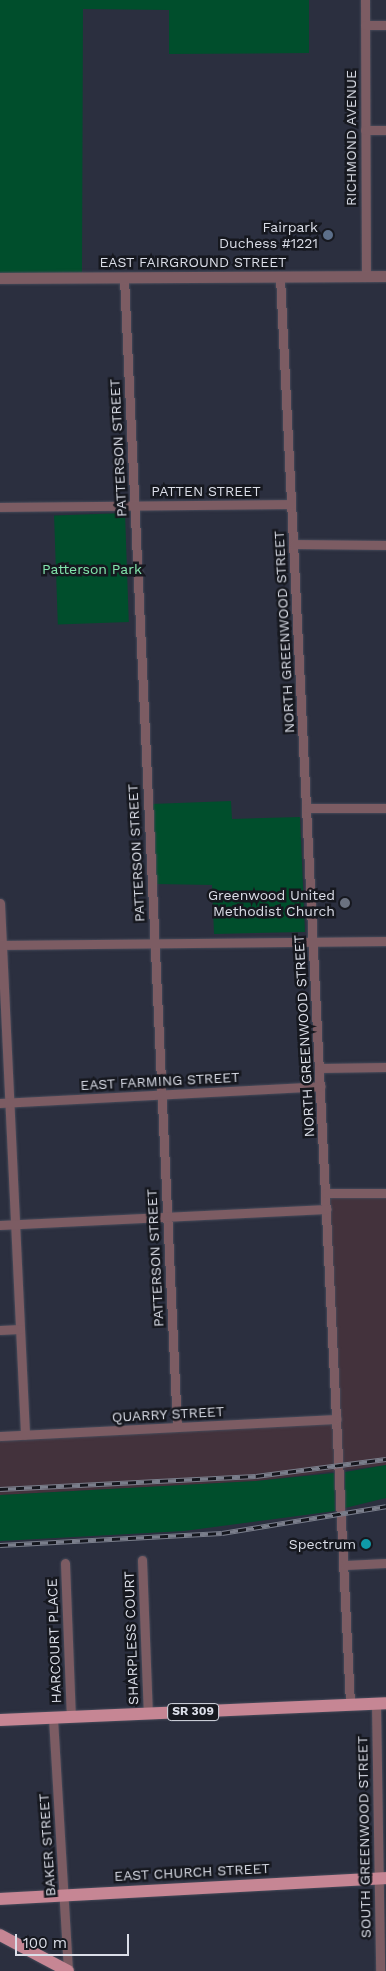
<!DOCTYPE html>
<style>
body{margin:0}
#map{position:relative;width:386px;height:1971px;overflow:hidden;background:#2b2f3f;font-family:"Work Sans",sans-serif}
div>[style]{position:absolute}
[style*='--x']{left:calc(var(--x)*1px);top:calc(var(--y)*1px);width:calc(var(--w)*1px);rotate:calc(var(--a)*1deg)}
.industrial>*{inset:0;background:#43323c}
.green>*{inset:0;background:#004e2c;transform-origin:0 0}
.roads{filter:drop-shadow(0 0 1px #474b5a) drop-shadow(0 0 1px #474b5a)}
.minor>*{height:9px;margin:-4.5px;padding:0 4.5px;transform-origin:4.5px;border-radius:4.5px;background:#7c5c63}
.tertiary>*{height:11px;margin:-5.5px;padding:0 5.5px;transform-origin:5.5px;border-radius:5.5px;background:#7c5c63}
.primary>*{height:12px;margin:-6px;padding:0 6px;transform-origin:6px;border-radius:6px;background:#c68694}
.rail>*{height:4.5px;margin-top:-2.25px;transform-origin:0;background:repeating-linear-gradient(90deg,#16181f 0 8px,#7a7e8b 0 16px);box-sizing:border-box;border-block:1px solid #7a7e8b}
.dots>*{width:14px;height:14px;translate:-50% -50%;box-sizing:border-box;border:2px solid #16181f;border-radius:50%}
span{translate:-50% -50%;white-space:nowrap;text-align:center;line-height:1.15;-webkit-text-stroke:5px #16181f;paint-order:stroke}
.shield-label span{padding:1px 4px;background:#16181f;border:1px solid;border-radius:4px;-webkit-text-stroke-width:0}
.shield-label{font-size:12px;color:#dbdee8;font-weight:700}
.street-label{font-size:14px;color:#dbdee8}
.poi-label{font-size:14px;color:#dbdee8}
.right{translate:-100% -50%;text-align:right}
.park-label{font-size:14px;color:#83e5ac}
.scale{position:absolute;left:15px;top:1934px;width:114px;height:22px;box-sizing:border-box;border:2px solid #dbdee8;border-top:0;padding-left:6px;font-size:15px;line-height:18px;white-space:nowrap;color:#dbdee8;-webkit-text-stroke:4px #16181f;paint-order:stroke}
</style>
<div id="map">
<div class="industrial">
<div style="clip-path:polygon(386px 1191px,386px 1465px,256px 1481px,0 1495px,0 1440px,336px 1421px,325px 1192px)"></div>
</div>
<div class="green">
<div style="clip-path:polygon(0 0,309px 0,309px 53px,169px 54px,169px 10px,83px 9px,82px 273px,0 274px)"></div>
<div style="left:125px;top:513px;width:109px;height:71px;rotate:88deg"></div>
<div style="clip-path:polygon(231px 801px,232px 819px,300px 817px,305px 932px,214px 934px,212px 885px,156px 884px,151px 804px)"></div>
<div style="clip-path:polygon(386px 1465px,386px 1498px,345px 1508px,345px 1472px)"></div>
<div style="clip-path:polygon(334px 1473px,335px 1511px,184px 1531px,0 1541px,0 1495px,256px 1481px)"></div>
</div>
<div class="roads">
<div class="minor">
<div style="--x:365;--y:0;--w:276;--a:89.8"></div>
<div style="--x:365;--y:25;--w:21;--a:0"></div>
<div style="--x:365;--y:130;--w:21;--a:0"></div>
<div style="--x:280;--y:277;--w:1430;--a:87.19"></div>
<div style="--x:124;--y:278;--w:1150;--a:87.36"></div>
<div style="--x:0;--y:507;--w:291;--a:-0.6"></div>
<div style="--x:294;--y:544;--w:92;--a:0.6"></div>
<div style="--x:307;--y:808;--w:79;--a:0"></div>
<div style="--x:0;--y:903;--w:532;--a:87.3"></div>
<div style="--x:0;--y:945;--w:386;--a:-0.6"></div>
<div style="--x:320;--y:1068;--w:66;--a:-0.9"></div>
<div style="--x:0;--y:1103;--w:321;--a:-3"></div>
<div style="--x:326;--y:1193;--w:60;--a:0"></div>
<div style="--x:0;--y:1225;--w:327;--a:-2.8"></div>
<div style="--x:0;--y:1330;--w:20;--a:-3"></div>
<div style="--x:0;--y:1436;--w:337;--a:-2.9"></div>
<div style="--x:142;--y:1560;--w:154;--a:87.8"></div>
<div style="--x:65;--y:1563;--w:154;--a:87.8"></div>
<div style="--x:345;--y:1565;--w:41;--a:-2.8"></div>
<div style="--x:376;--y:1703;--w:268;--a:89.1"></div>
<div style="--x:53;--y:1718;--w:253;--a:86.6"></div>
</div>
<div class="tertiary">
<div style="--x:0;--y:278;--w:386;--a:-0.3"></div>
</div>
<div class="primary">
<div style="--x:0;--y:1720;--w:386;--a:-2.5"></div>
<div style="--x:0;--y:1899;--w:387;--a:-3.1"></div>
<div style="--x:0;--y:1935;--w:77;--a:27.9"></div>
</div>
</div>
<div class="rail">
<div style="--x:0;--y:1489;--w:256;--a:-2.9"></div>
<div style="--x:256;--y:1476;--w:131;--a:-7.5"></div>
<div style="--x:0;--y:1545;--w:222;--a:-3.1"></div>
<div style="--x:222;--y:1533;--w:166;--a:-9.3"></div>
</div>
<div class="dots">
<div style="left:328px;top:235px;background:#5c6f8a"></div>
<div style="left:345px;top:903px;background:#6b7280"></div>
<div style="left:366px;top:1544px;background:#0f9aa8"></div>
</div>
<div class="shield-label">
<span style="left:193px;top:1712px">SR 309</span>
</div>
<div class="street-label">
<span style="left:351px;top:138px;rotate:-90deg">RICHMOND AVENUE</span>
<span style="left:193px;top:262px">EAST FAIRGROUND STREET</span>
<span style="left:118px;top:448px;rotate:-93deg">PATTERSON STREET</span>
<span style="left:206px;top:491px">PATTEN STREET</span>
<span style="left:284px;top:632px;rotate:-93deg">NORTH GREENWOOD STREET</span>
<span style="left:136px;top:853px;rotate:-93deg">PATTERSON STREET</span>
<span style="left:304px;top:1036px;rotate:-93deg">NORTH GREENWOOD STREET</span>
<span style="left:160px;top:1081px;rotate:-3deg">EAST FARMING STREET</span>
<span style="left:155px;top:1258px;rotate:-93deg">PATTERSON STREET</span>
<span style="left:168px;top:1414px;rotate:-3deg">QUARRY STREET</span>
<span style="left:131px;top:1638px;rotate:-92deg">SHARPLESS COURT</span>
<span style="left:54px;top:1641px;rotate:-92deg">HARCOURT PLACE</span>
<span style="left:364px;top:1837px;rotate:-91deg">SOUTH GREENWOOD STREET</span>
<span style="left:47px;top:1845px;rotate:-94deg">BAKER STREET</span>
<span style="left:192px;top:1872px;rotate:-3deg">EAST CHURCH STREET</span>
</div>
<div class="poi-label">
<span class="right" style="left:318px;top:235px">Fairpark<br>Duchess #1221</span>
<span class="right" style="left:335px;top:903px">Greenwood United<br>Methodist Church</span>
<span class="right" style="left:356px;top:1544px">Spectrum</span>
</div>
<div class="park-label">
<span style="left:92px;top:569px">Patterson Park</span>
</div>
<div class="scale">100 m</div>
</div>
